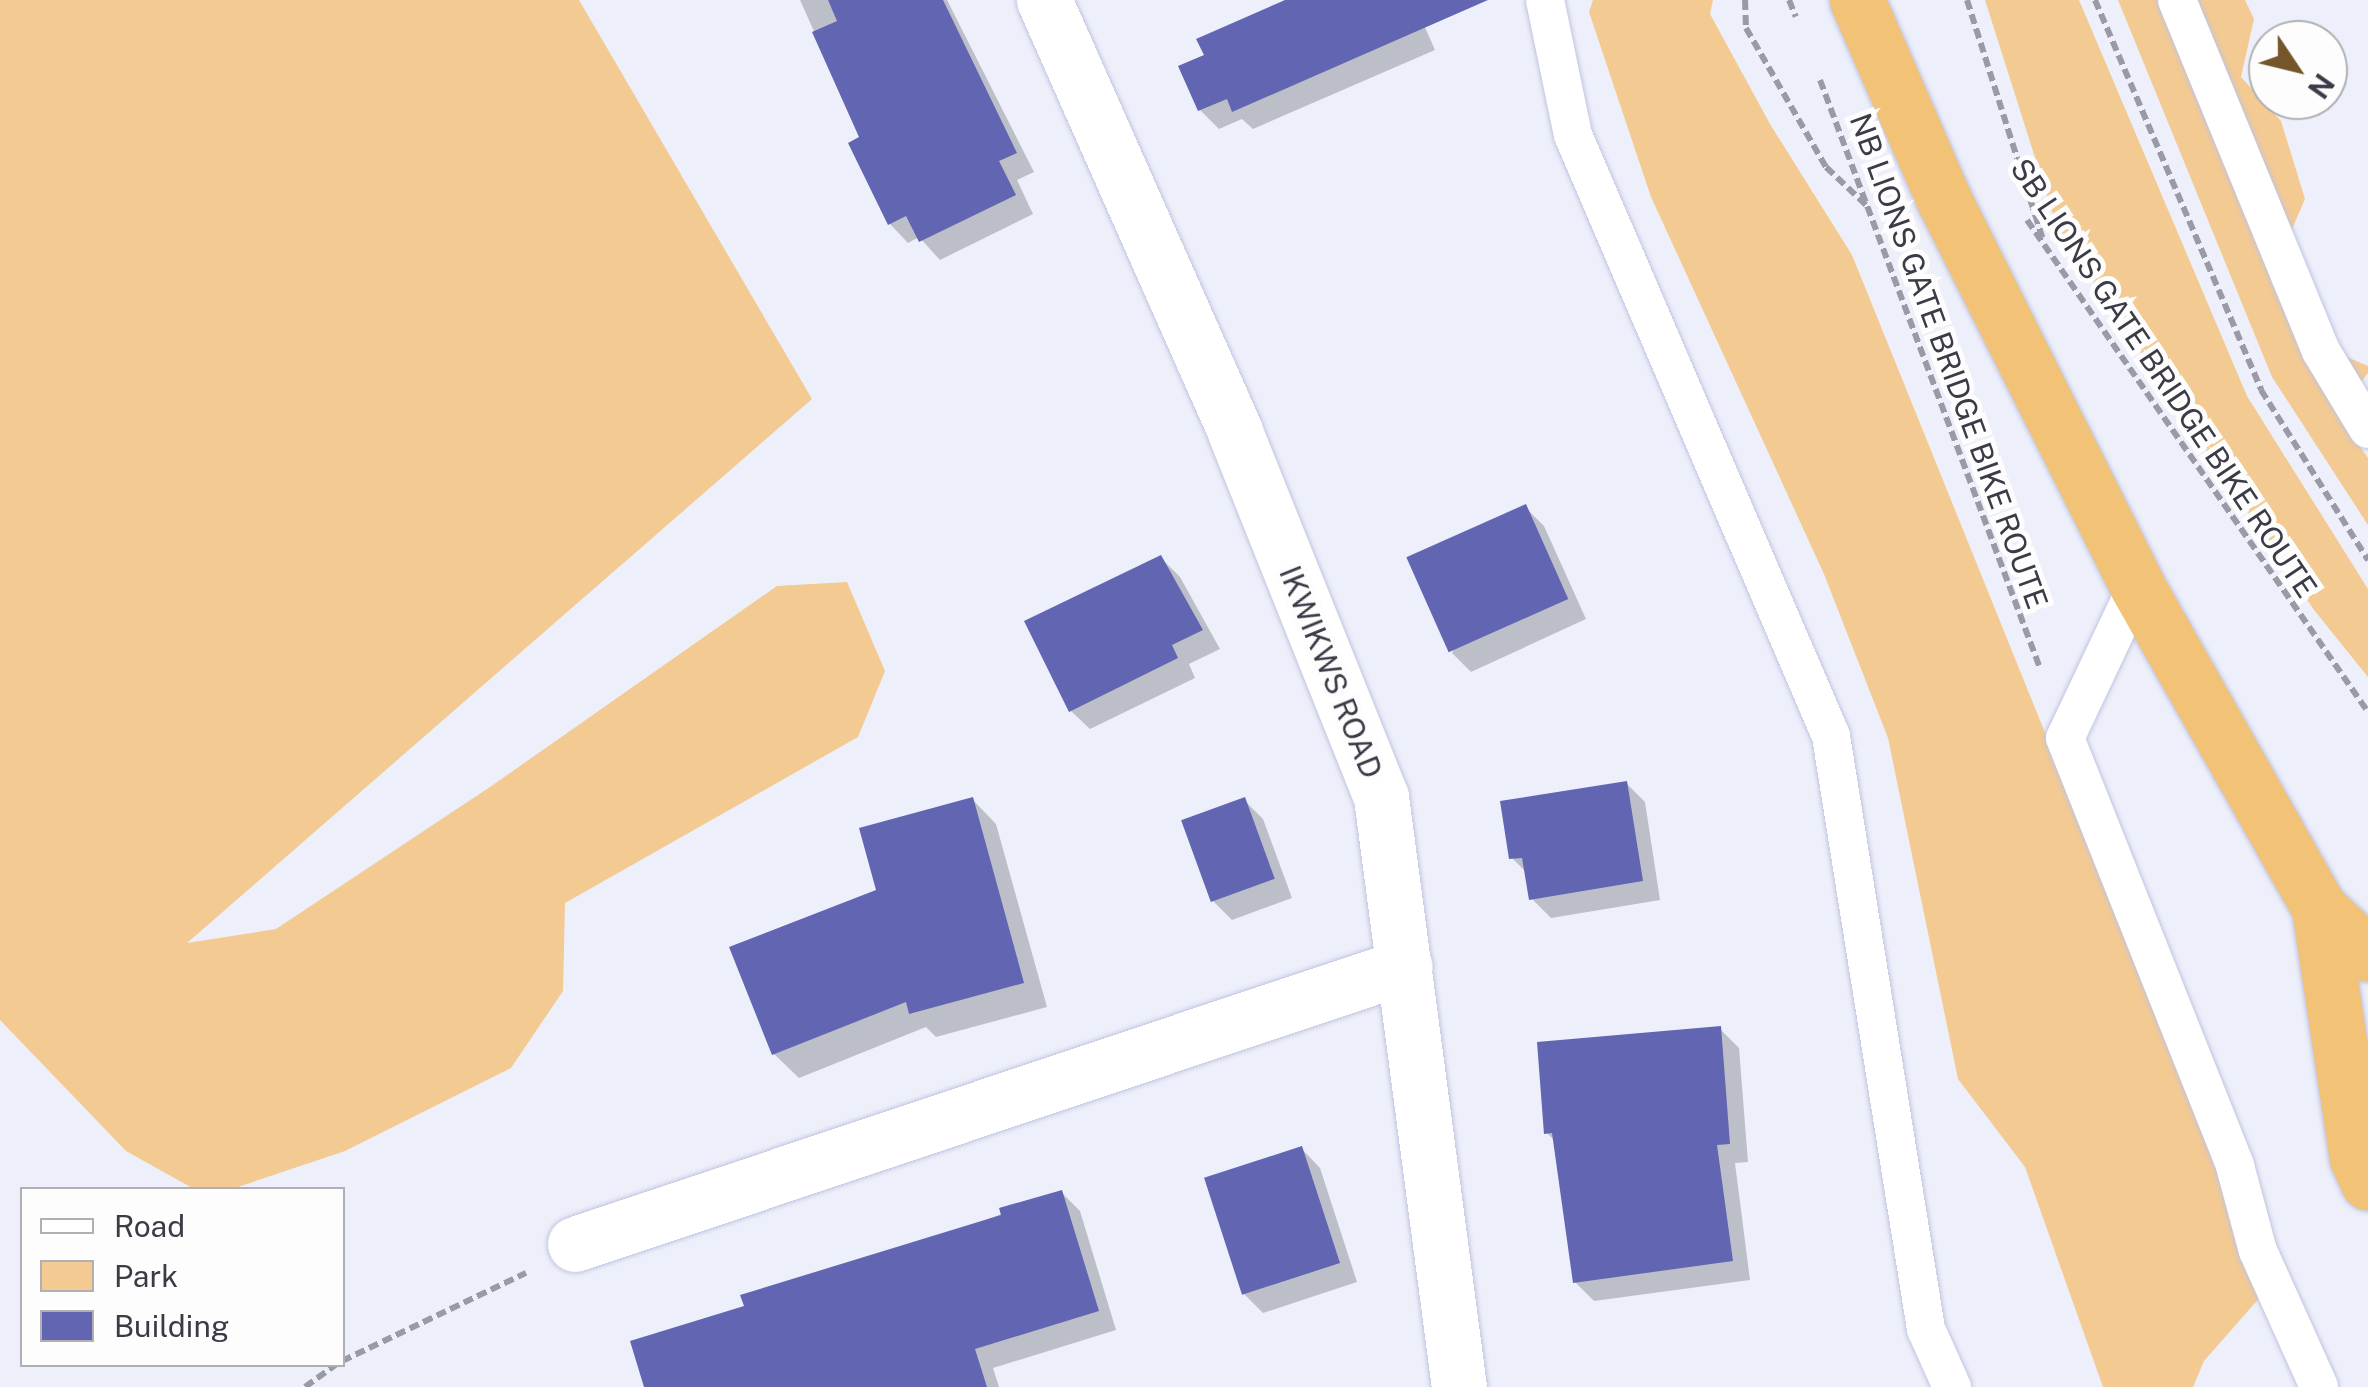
<!DOCTYPE html>
<style>
body{margin:0}
#map{position:relative;width:2368px;height:1387px;overflow:hidden;background:#edeffa;font-family:"Public Sans",sans-serif}
div>[style]{position:absolute}
[style*='--x']{left:calc(var(--x)*1px);top:calc(var(--y)*1px);width:calc(var(--w)*1px);rotate:calc(var(--a)*1deg)}
.green>*{inset:0;background:#f3ca92}
.shadow>*{inset:0;background:#0003}
.building>*{inset:0;background:#6265b1;transform-origin:0 0}
.path>*{height:6px;margin-top:-3px;transform-origin:0;background:repeating-linear-gradient(90deg,#999aa6 0 10px,transparent 0 15px)}
.roads{filter:drop-shadow(0 0 2px #c1c4e0) drop-shadow(0 0 2px #c1c4e0)}
.service>*{height:38px;margin:-19px;padding:0 19px;transform-origin:19px;border-radius:19px;background:#fff}
.minor>*{height:55px;margin:-27.5px;padding:0 27.5px;transform-origin:27.5px;border-radius:27.5px;background:#fff}
.trunk>*{height:55px;margin:-27.5px;padding:0 27.5px;transform-origin:27.5px;border-radius:27.5px;background:#f2c277}
span{translate:-50% -50%;white-space:nowrap;text-align:center;line-height:1.15;-webkit-text-stroke:10px #fdfdfd;paint-order:stroke}
.street-label{font-size:30px;color:#3a3b47}
.legend{position:absolute;left:20px;top:1187px;width:325px;height:180px;box-sizing:border-box;background:#fdfdfd;border:2px solid #afafb4;margin:0;padding:12px 18px;list-style:none;font-size:30px;color:#3a3b47}
.legend li{display:flex;align-items:center;gap:20px;height:50px}
.legend b{width:50px;border:2px solid #afafb4}
.north{position:absolute;left:2248px;top:20px;width:100px;height:100px;box-sizing:border-box;background:#fdfdfd;border:2px solid #afafb4;border-radius:50%;rotate:125deg;font-size:28px;font-weight:700;line-height:40px;text-align:center;color:#3a3b47}
.north::after{content:'';display:block;margin:auto;width:35px;height:45px;background:#74562a;clip-path:polygon(50% 0,100% 100%,50% 72%,0 100%)}
</style>
<div id="map">
<div class="green">
<div style="clip-path:polygon(0 0,579px 0,812px 399px,187px 943px,276px 929px,490px 787px,777px 586px,847px 582px,885px 671px,858px 737px,565px 903px,563px 991px,511px 1068px,345px 1151px,232px 1189px,194px 1189px,126px 1151px,0 1020px)"></div>
<div style="clip-path:polygon(1593px 0,1713px 0,1710px 14px,1770px 124px,1852px 255px,2269px 1287px,2204px 1361px,2193px 1387px,2103px 1387px,2025px 1167px,1958px 1079px,1888px 738px,1824px 574px,1651px 197px,1589px 12px)"></div>
<div style="clip-path:polygon(1985px 0,2079px 0,2247px 396px,2368px 589px,2368px 677px,2314px 610px,2058px 230px)"></div>
<div style="clip-path:polygon(2118px 0,2245px 0,2254px 19px,2241px 77px,2281px 121px,2305px 199px,2270px 280px,2302px 338px,2368px 366px,2368px 373px,2336px 413px,2368px 458px,2368px 525px,2272px 377px)"></div>
</div>
<div class="shadow">
<div style="clip-path:polygon(800px 0,947px 0,1034px 172px,1017px 180px,1033px 214px,940px 260px,919px 237px,908px 243px,890px 224px,862px 139px)"></div>
<div style="clip-path:polygon(1291px 0,1413px 0,1435px 50px,1253px 129px,1242px 119px,1219px 129px,1200px 110px,1207px 57px)"></div>
<div style="clip-path:polygon(1525px 507px,1544px 526px,1586px 619px,1471px 672px,1452px 653px)"></div>
<div style="clip-path:polygon(1161px 558px,1180px 577px,1220px 649px,1189px 664px,1195px 678px,1090px 729px,1071px 711px)"></div>
<div style="clip-path:polygon(1626px 783px,1645px 802px,1660px 900px,1551px 918px,1532px 899px,1528px 874px,1512px 858px)"></div>
<div style="clip-path:polygon(972px 799px,996px 824px,1047px 1007px,936px 1037px,926px 1027px,799px 1078px,774px 1054px,879px 891px)"></div>
<div style="clip-path:polygon(1244px 800px,1263px 819px,1292px 898px,1232px 920px,1213px 901px,1184px 822px)"></div>
<div style="clip-path:polygon(1720px 1029px,1739px 1048px,1748px 1162px,1735px 1163px,1750px 1280px,1594px 1301px,1575px 1282px,1556px 1142px,1547px 1133px)"></div>
<div style="clip-path:polygon(1302px 1149px,1320px 1168px,1357px 1282px,1263px 1313px,1244px 1294px)"></div>
<div style="clip-path:polygon(1061px 1192px,1080px 1211px,1116px 1330px,993px 1368px,999px 1387px,647px 1387px,747px 1308px)"></div>
</div>
<div class="building">
<div style="clip-path:polygon(828px 0,943px 0,1017px 153px,999px 161px,1016px 195px,919px 242px,906px 216px,888px 225px,848px 143px,859px 137px,812px 32px,837px 21px)"></div>
<div style="clip-path:polygon(1285px 0,1488px 0,1232px 112px,1227px 99px,1198px 111px,1178px 66px,1204px 55px,1196px 39px)"></div>
<div style="left:1526px;top:504px;width:104px;height:131px;rotate:66deg"></div>
<div style="clip-path:polygon(1161px 555px,1203px 630px,1172px 645px,1178px 658px,1069px 712px,1024px 621px)"></div>
<div style="clip-path:polygon(1627px 781px,1643px 881px,1529px 900px,1522px 858px,1509px 859px,1500px 801px)"></div>
<div style="clip-path:polygon(973px 797px,1024px 983px,909px 1014px,906px 1002px,772px 1055px,729px 947px,876px 890px,859px 828px)"></div>
<div style="left:1245px;top:797px;width:87px;height:68px;rotate:70deg"></div>
<div style="clip-path:polygon(1721px 1026px,1730px 1144px,1717px 1145px,1733px 1261px,1573px 1283px,1552px 1133px,1544px 1134px,1537px 1042px)"></div>
<div style="left:1302px;top:1146px;width:123px;height:103px;rotate:72deg"></div>
<div style="clip-path:polygon(1062px 1190px,1099px 1311px,975px 1349px,987px 1387px,644px 1387px,630px 1341px,744px 1306px,740px 1295px,1001px 1215px,999px 1208px)"></div>
</div>
<div class="path">
<div style="--x:1745;--y:0;--w:28;--a:88"></div>
<div style="--x:1746;--y:28;--w:160;--a:60.1"></div>
<div style="--x:1826;--y:167;--w:55;--a:43.5"></div>
<div style="--x:1789;--y:0;--w:18;--a:68"></div>
<div style="--x:1967;--y:0;--w:249;--a:72.4"></div>
<div style="--x:2095;--y:0;--w:424;--a:66.9"></div>
<div style="--x:2261;--y:390;--w:201;--a:57.8"></div>
<div style="--x:1820;--y:80;--w:628;--a:69.49"></div>
<div style="--x:2027;--y:220;--w:599;--a:55.27"></div>
<div style="--x:342;--y:1361;--w:204;--a:-25.6"></div>
<div style="--x:305;--y:1387;--w:39;--a:-36"></div>
</div>
<div class="roads">
<div class="service">
<div style="--x:1545;--y:0;--w:138;--a:78.3"></div>
<div style="--x:1573;--y:135;--w:654;--a:66.77"></div>
<div style="--x:1831;--y:736;--w:601;--a:80.9"></div>
<div style="--x:1926;--y:1329;--w:64;--a:65.9"></div>
<div style="--x:2177;--y:0;--w:379;--a:67.7"></div>
<div style="--x:2321;--y:351;--w:91;--a:58.9"></div>
<div style="--x:2137;--y:586;--w:168;--a:115.3"></div>
<div style="--x:2065;--y:738;--w:461;--a:68.3"></div>
<div style="--x:2235;--y:1166;--w:88;--a:74.9"></div>
<div style="--x:2258;--y:1251;--w:149;--a:65.8"></div>
</div>
<div class="minor">
<div style="--x:1044;--y:0;--w:472;--a:66.1"></div>
<div style="--x:1235;--y:432;--w:393;--a:68.2"></div>
<div style="--x:1381;--y:797;--w:595;--a:82.47"></div>
<div style="--x:575;--y:1244;--w:875;--a:-18.52"></div>
</div>
<div class="trunk">
<div style="--x:1857;--y:0;--w:216;--a:66.5"></div>
<div style="--x:1943;--y:198;--w:434;--a:63.4"></div>
<div style="--x:2137;--y:586;--w:370;--a:60.5"></div>
<div style="--x:2319;--y:908;--w:67;--a:43.2"></div>
<div style="--x:2319;--y:908;--w:253;--a:81.4"></div>
<div style="--x:2357;--y:1158;--w:27;--a:66"></div>
</div>
</div>
<div class="street-label">
<span style="left:1949px;top:361px;rotate:70deg">NB LIONS GATE BRIDGE BIKE ROUTE</span>
<span style="left:2164px;top:378px;rotate:56deg">SB LIONS GATE BRIDGE BIKE ROUTE</span>
<span style="left:1331px;top:672px;rotate:68deg">IKWIKWS ROAD</span>
</div>
<ul class="legend">
<li><b style="height:12px;background:#fff"></b>Road</li>
<li><b style="height:28px;background:#f3ca92"></b>Park</li>
<li><b style="height:28px;background:#6265b1"></b>Building</li>
</ul>
<div class="north">N</div>
</div>
